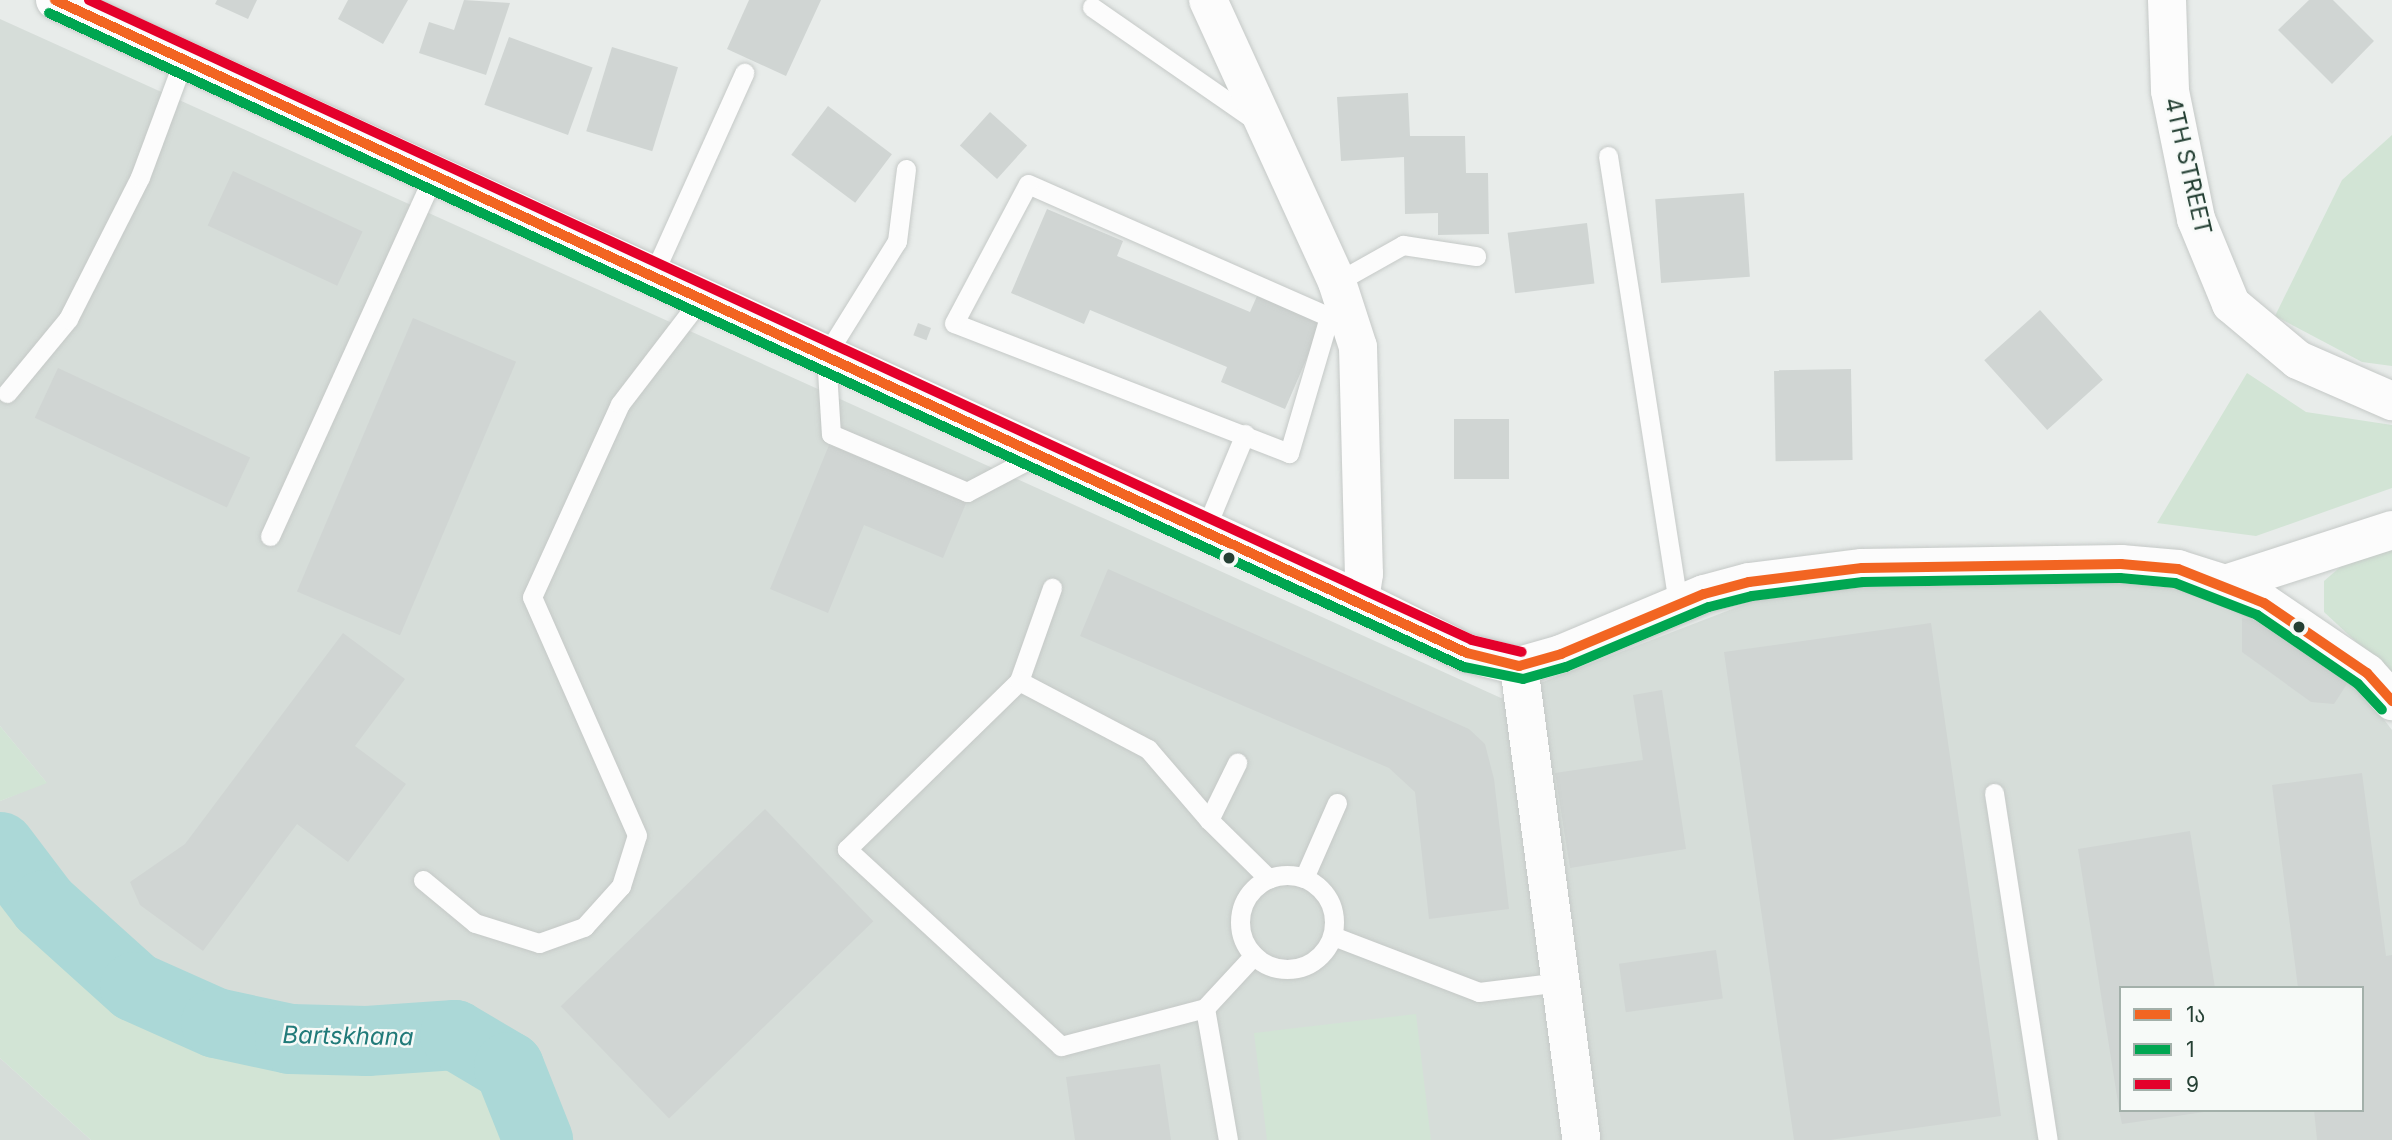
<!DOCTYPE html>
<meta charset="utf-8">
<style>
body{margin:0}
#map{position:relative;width:2392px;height:1140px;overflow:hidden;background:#e8ecea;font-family:Inter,sans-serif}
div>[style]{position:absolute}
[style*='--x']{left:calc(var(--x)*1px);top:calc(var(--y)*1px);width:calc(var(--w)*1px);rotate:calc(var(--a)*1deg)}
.built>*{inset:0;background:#d6ddd9}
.green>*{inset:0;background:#d2e4d5}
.river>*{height:70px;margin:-35px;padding:0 35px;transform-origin:35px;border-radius:35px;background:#abd8d7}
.building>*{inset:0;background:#d0d5d3;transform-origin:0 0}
.roads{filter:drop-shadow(0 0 2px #c5c9c7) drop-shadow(0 0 2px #c5c9c7)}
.lane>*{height:19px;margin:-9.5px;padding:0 9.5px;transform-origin:9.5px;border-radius:9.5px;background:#fcfcfc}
.lane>.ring{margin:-9.5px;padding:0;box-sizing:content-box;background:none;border:19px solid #fcfcfc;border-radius:50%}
.street>*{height:38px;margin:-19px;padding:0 19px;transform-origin:19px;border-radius:19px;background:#fcfcfc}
.secondary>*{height:38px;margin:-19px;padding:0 19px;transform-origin:19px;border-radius:19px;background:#fcfcfc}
.bus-1>*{height:10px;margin:-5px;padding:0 5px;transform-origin:5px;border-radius:5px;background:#f26522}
.bus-2>*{height:10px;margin:-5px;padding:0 5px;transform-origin:5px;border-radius:5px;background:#00a651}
.bus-3>*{height:10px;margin:-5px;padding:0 5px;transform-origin:5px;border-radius:5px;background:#e4002b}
.dots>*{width:19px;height:19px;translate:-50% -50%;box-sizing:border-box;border:4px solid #f7faf8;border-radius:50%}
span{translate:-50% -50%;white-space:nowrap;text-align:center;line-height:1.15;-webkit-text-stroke:5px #f7faf8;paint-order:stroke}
.street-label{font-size:23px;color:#254034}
.water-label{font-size:24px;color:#217a79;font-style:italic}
.legend{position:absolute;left:2119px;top:986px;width:245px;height:126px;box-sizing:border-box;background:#f7faf8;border:2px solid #a3b0aa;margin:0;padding:9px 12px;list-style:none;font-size:21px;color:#254034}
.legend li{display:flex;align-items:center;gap:14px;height:35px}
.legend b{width:35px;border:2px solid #a3b0aa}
</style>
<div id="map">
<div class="built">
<div style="clip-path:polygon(evenodd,0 19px,1501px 698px,1771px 594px,1875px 583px,2098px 576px,2188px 584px,2258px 612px,2355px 682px,2392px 730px,2392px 1140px,538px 1140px,509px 1067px,367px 1041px,290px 1039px,216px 1023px,135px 987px,44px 905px,0 847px,0 801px,46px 782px,0 726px,0 19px,2121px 988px,2362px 988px,2362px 1110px,2121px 1110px,2121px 988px)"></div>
<div style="clip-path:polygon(0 1058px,91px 1140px,0 1140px)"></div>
</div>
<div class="green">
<div style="clip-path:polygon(2392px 135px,2392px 366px,2362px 362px,2275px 316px,2342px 180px)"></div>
<div style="clip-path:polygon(2247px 373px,2306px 412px,2392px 425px,2392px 488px,2256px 536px,2157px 523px)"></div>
<div style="clip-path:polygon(2392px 547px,2392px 675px,2324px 612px,2324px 581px,2352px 557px)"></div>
<div style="clip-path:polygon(0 726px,47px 783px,0 801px)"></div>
<div style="clip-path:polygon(0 847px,44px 905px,135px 987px,216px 1023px,290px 1039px,367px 1041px,455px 1035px,509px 1067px,538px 1140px,91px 1140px,0 1058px)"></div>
<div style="clip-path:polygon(1416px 1014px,1431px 1140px,1267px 1140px,1254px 1033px)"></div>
</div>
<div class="river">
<div style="--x:0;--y:847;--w:73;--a:52.8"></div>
<div style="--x:44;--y:905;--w:122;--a:42"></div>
<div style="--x:135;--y:987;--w:89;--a:24"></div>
<div style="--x:216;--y:1023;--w:76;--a:12.2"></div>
<div style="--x:290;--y:1039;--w:77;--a:1.5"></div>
<div style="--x:367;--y:1041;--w:88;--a:-3.9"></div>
<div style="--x:455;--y:1035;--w:63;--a:30.7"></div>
<div style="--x:509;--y:1067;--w:79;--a:68.3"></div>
</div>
<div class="building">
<div style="clip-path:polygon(217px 0,257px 0,248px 19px,215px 4px)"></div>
<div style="clip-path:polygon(348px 0,408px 0,383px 44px,338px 19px)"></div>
<div style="clip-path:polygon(464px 0,510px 3px,486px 75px,419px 53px,429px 22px,454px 30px)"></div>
<div style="clip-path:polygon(749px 0,821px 0,786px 76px,727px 49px)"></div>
<div style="clip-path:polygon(2309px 0,2333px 0,2374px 41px,2332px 84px,2278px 30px)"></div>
<div style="left:509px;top:37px;width:89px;height:72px;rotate:20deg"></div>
<div style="left:612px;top:47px;width:69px;height:88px;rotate:17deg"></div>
<div style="clip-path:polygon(1408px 93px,1410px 136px,1465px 136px,1466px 173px,1488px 173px,1489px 234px,1438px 235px,1438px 213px,1405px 214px,1404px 157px,1341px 161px,1337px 97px)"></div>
<div style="left:828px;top:106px;width:80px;height:61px;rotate:37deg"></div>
<div style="left:990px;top:112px;width:50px;height:45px;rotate:42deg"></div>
<div style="left:233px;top:171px;width:143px;height:60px;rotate:25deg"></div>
<div style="left:1744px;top:193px;width:84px;height:89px;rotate:86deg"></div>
<div style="clip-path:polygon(1047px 209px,1123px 241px,1117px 256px,1250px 312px,1257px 296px,1322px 323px,1285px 409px,1221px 382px,1227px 367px,1090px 310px,1084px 324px,1011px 293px)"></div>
<div style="left:1587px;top:223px;width:61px;height:80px;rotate:83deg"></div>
<div style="left:2040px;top:310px;width:94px;height:75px;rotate:48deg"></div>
<div style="left:413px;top:318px;width:112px;height:297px;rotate:23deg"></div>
<div style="left:918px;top:323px;width:14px;height:13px;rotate:21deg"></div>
<div style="left:58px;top:368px;width:212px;height:55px;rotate:25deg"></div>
<div style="left:1851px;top:369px;width:91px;height:77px;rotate:89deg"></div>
<div style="left:1454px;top:419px;width:55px;height:60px"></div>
<div style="clip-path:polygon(829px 445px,967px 501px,943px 558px,864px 525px,828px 613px,770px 589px)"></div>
<div style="clip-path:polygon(1108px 569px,1469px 729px,1485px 744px,1494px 779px,1509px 909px,1429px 919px,1415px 792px,1389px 768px,1080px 636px)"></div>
<div style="clip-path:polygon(2242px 618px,2267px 623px,2347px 684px,2334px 704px,2311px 702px,2242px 652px)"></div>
<div style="clip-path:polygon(1931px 623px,2001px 1116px,1830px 1140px,1794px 1140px,1724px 652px)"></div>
<div style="clip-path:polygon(343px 633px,405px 679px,355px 746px,406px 784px,348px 862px,297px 824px,203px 951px,140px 905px,130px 882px,185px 844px)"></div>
<div style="clip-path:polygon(1662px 690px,1686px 849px,1570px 868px,1555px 773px,1643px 760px,1633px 695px)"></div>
<div style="clip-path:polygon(2362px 773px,2386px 956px,2392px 955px,2392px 1140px,2317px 1140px,2314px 1110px,2362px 1110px,2362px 988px,2298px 988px,2272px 785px)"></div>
<div style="left:765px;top:809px;width:156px;height:284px;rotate:46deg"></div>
<div style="clip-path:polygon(2190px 831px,2215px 988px,2121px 988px,2119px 1109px,2078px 849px)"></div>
<div style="left:1716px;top:950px;width:49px;height:98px;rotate:82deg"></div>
<div style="clip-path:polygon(1160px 1064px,1171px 1140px,1075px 1140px,1066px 1077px)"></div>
<div style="clip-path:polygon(2119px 1110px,2204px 1110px,2204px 1112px,2122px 1124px)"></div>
</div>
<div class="roads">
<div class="lane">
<div style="--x:1092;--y:7;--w:200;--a:34.8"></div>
<div style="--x:1608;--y:156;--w:453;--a:81.1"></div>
<div style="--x:906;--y:169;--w:73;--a:97.1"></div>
<div style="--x:897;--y:241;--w:134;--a:121.9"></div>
<div style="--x:826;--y:355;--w:79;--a:86.4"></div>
<div style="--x:831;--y:434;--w:148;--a:23.1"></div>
<div style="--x:967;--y:492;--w:81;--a:-27.8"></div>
<div style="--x:1028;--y:184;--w:329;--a:23.8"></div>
<div style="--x:1329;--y:317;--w:142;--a:106.4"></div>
<div style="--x:1289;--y:453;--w:359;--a:-158.8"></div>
<div style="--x:954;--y:323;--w:157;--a:-62"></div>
<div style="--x:653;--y:275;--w:222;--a:-65.7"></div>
<div style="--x:1337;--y:282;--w:76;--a:-29.3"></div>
<div style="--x:1403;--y:245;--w:74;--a:8.6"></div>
<div style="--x:7;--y:393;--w:96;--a:-50.5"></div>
<div style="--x:68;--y:319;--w:159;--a:-63.1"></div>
<div style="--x:140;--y:177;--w:126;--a:-69.6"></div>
<div style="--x:1205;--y:530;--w:104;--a:-67.4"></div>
<div style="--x:270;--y:536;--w:399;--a:-65.6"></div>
<div style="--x:1019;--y:681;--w:99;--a:-70.5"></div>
<div style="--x:1994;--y:793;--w:351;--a:81.2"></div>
<div style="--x:1209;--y:820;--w:64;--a:-63.8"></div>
<div class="ring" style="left:1240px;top:875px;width:75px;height:75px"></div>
<div style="--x:1304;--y:878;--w:82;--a:-66.3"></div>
<div style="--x:423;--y:880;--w:67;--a:39.6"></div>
<div style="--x:475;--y:923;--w:67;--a:17.4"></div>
<div style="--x:539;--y:943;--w:48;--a:-19.6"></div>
<div style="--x:584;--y:927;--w:55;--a:-47.9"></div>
<div style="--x:621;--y:886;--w:53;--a:-72.6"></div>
<div style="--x:637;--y:835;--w:260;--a:-113.8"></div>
<div style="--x:532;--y:597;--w:212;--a:-65.5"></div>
<div style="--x:620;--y:404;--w:135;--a:-52.5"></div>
<div style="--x:1333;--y:936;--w:156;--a:21"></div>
<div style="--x:1479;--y:992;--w:82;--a:-7"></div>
<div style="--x:1205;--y:1008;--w:149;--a:165.2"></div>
<div style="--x:1061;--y:1046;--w:291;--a:-137.4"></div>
<div style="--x:847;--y:849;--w:240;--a:-44.3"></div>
<div style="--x:1019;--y:681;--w:146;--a:27.8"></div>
<div style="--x:1148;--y:749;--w:94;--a:49.3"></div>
<div style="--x:1209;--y:820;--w:84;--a:44.5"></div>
<div style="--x:1228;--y:1140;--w:134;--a:-99.9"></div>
<div style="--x:1205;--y:1008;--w:72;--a:-47.2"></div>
</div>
<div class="street">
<div style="--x:1208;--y:0;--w:310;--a:65.4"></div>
<div style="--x:1337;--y:282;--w:68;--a:72.1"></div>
<div style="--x:1358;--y:347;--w:227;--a:88.5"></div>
<div style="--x:1364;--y:574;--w:26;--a:99"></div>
<div style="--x:1519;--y:666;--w:478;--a:82.5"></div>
</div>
<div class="secondary">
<div style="--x:55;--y:0;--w:1436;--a:24.69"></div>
<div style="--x:1360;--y:600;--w:119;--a:26.4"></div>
<div style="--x:1467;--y:653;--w:54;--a:14"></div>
<div style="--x:1519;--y:666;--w:44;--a:-15.9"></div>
<div style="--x:1561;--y:654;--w:155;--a:-22.8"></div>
<div style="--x:1704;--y:594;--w:47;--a:-14.9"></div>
<div style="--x:1749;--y:582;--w:114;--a:-7.1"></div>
<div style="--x:1862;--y:568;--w:259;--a:-0.9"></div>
<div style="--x:2121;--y:564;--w:57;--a:5"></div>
<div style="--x:2178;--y:569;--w:49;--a:17.7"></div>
<div style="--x:2225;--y:584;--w:43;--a:26"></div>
<div style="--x:2264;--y:603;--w:125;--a:34.2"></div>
<div style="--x:2367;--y:673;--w:38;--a:48"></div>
<div style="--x:2167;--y:0;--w:91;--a:88.1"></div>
<div style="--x:2170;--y:91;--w:131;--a:78.5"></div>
<div style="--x:2196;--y:219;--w:92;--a:67.6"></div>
<div style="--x:2231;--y:304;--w:87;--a:39.9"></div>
<div style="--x:2298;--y:360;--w:103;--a:23.6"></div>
<div style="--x:2225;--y:584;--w:176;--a:-17.9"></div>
</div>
</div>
<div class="bus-1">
<div style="--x:55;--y:0;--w:1556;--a:24.82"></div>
<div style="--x:1467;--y:653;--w:54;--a:14"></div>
<div style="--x:1519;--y:666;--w:44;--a:-15.9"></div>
<div style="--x:1561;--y:654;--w:155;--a:-22.8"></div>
<div style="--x:1704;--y:594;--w:47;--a:-14.9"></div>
<div style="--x:1749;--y:582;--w:114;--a:-7.1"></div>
<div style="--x:1862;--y:568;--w:259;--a:-0.9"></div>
<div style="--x:2121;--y:564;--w:57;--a:5"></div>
<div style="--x:2178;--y:569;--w:92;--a:21.6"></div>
<div style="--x:2264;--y:603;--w:125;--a:34.2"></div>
<div style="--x:2367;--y:673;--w:38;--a:48"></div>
</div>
<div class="bus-2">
<div style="--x:49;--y:13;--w:1559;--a:24.81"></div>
<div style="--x:1464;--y:667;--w:60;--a:11.5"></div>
<div style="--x:1523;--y:679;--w:45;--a:-15.6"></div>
<div style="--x:1566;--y:667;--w:155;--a:-22.8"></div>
<div style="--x:1709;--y:607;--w:44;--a:-14.3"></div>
<div style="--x:1752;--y:596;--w:112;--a:-7.2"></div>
<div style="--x:1863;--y:582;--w:257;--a:-0.9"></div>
<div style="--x:2120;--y:578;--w:55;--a:5.2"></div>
<div style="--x:2175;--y:583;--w:88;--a:21.3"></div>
<div style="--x:2257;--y:615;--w:122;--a:34.3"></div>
<div style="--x:2358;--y:684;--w:35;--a:47"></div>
</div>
<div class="bus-3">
<div style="--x:89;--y:0;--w:1524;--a:24.83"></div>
<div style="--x:1472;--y:640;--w:51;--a:13.5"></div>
</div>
<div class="dots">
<div style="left:1229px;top:558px;background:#254034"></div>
<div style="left:2299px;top:627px;background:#254034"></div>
</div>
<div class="street-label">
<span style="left:2188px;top:166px;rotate:77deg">4TH STREET</span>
</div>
<div class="water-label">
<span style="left:348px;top:1036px;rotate:1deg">Bartskhana</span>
</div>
<ul class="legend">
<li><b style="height:9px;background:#f26522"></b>1ა</li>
<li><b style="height:9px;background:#00a651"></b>1</li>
<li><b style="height:9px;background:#e4002b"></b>9</li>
</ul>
</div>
